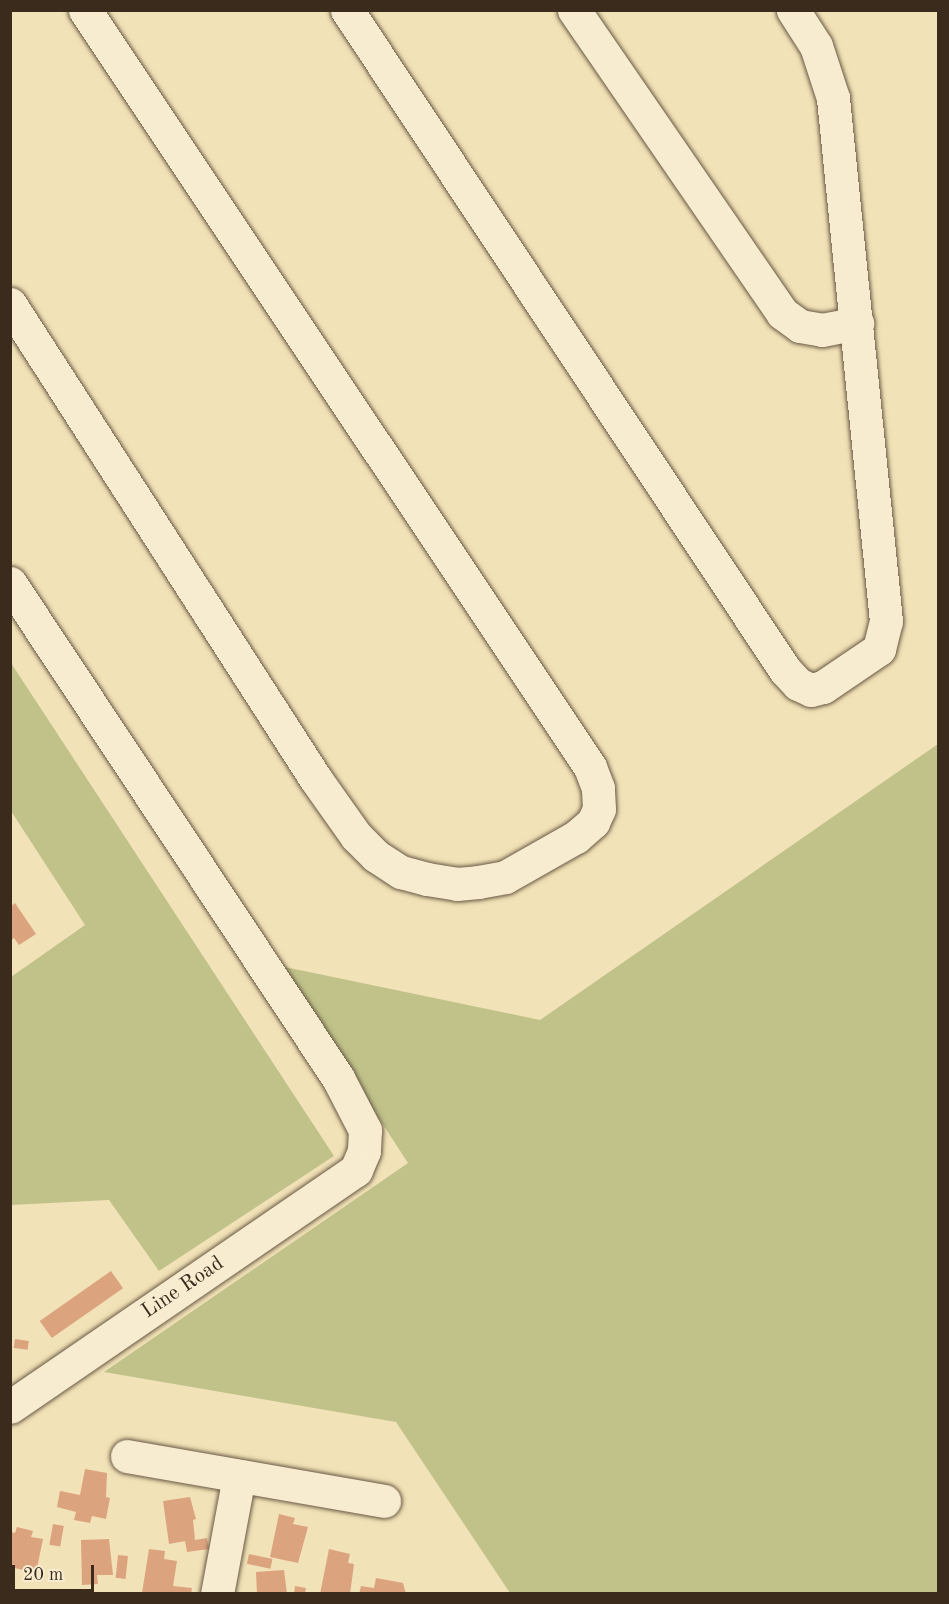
<!DOCTYPE html>
<style>
body{margin:0}
#map{position:relative;width:949px;height:1604px;overflow:hidden;background:#f2e2b7;font-family:"Old Standard TT",serif}
div>[style]{position:absolute}
[style*='--x']{left:calc(var(--x)*1px);top:calc(var(--y)*1px);width:calc(var(--w)*1px);rotate:calc(var(--a)*1deg)}
.green>*{inset:0;background:#c0c28a}
.building>*{inset:0;background:#dca37f;transform-origin:0 0}
.roads{filter:drop-shadow(0 0 2px #685944) drop-shadow(0 0 2px #685944)}
.minor>*{height:33px;margin:-16.5px;padding:0 16.5px;transform-origin:16.5px;border-radius:16.5px;background:#f7ecd0}
span{translate:-50% -50%;white-space:nowrap;text-align:center;line-height:1.15;-webkit-text-stroke:6px #f7ecd0;paint-order:stroke}
.street-label{font-size:21px;color:#3a2b1d}
.frame{position:absolute;inset:0;border:12px solid #3a2b1d;pointer-events:none}
.scale{position:absolute;left:12px;top:1565px;width:82px;height:27px;box-sizing:border-box;border:3px solid #3a2b1d;border-top:0;padding-left:8px;font-size:18px;line-height:21px;white-space:nowrap;color:#3a2b1d;-webkit-text-stroke:4px #f7ecd0;paint-order:stroke}
</style>
<div id="map">
<div class="green">
<div style="clip-path:polygon(11px 663px,334px 1156px,159px 1271px,109px 1200px,11px 1205px,11px 977px,85px 925px,11px 811px)"></div>
<div style="clip-path:polygon(938px 744px,938px 1593px,510px 1593px,396px 1422px,104px 1372px,408px 1163px,280px 966px,540px 1020px)"></div>
</div>
<div class="building">
<div style="clip-path:polygon(15px 903px,36px 934px,19px 945px,14px 938px,10px 941px,10px 907px)"></div>
<div style="left:111px;top:1271px;width:21px;height:87px;rotate:55deg"></div>
<div style="left:15px;top:1339px;width:14px;height:9px;rotate:8deg"></div>
<div style="clip-path:polygon(85px 1469px,107px 1473px,106px 1497px,110px 1498px,106px 1519px,92px 1516px,90px 1523px,74px 1520px,76px 1512px,57px 1507px,60px 1491px,80px 1495px)"></div>
<div style="clip-path:polygon(190px 1497px,196px 1519px,193px 1520px,195px 1540px,207px 1538px,209px 1549px,187px 1552px,185px 1541px,169px 1544px,163px 1501px)"></div>
<div style="clip-path:polygon(279px 1514px,295px 1518px,293px 1524px,308px 1527px,298px 1563px,270px 1557px)"></div>
<div style="left:53px;top:1524px;width:11px;height:21px;rotate:10deg"></div>
<div style="clip-path:polygon(17px 1527px,33px 1531px,31px 1537px,43px 1539px,36px 1573px,10px 1567px,10px 1532px,15px 1533px)"></div>
<div style="clip-path:polygon(109px 1539px,113px 1575px,97px 1575px,98px 1584px,82px 1585px,81px 1540px)"></div>
<div style="clip-path:polygon(149px 1549px,165px 1551px,164px 1559px,177px 1561px,173px 1586px,192px 1588px,191px 1594px,142px 1593px)"></div>
<div style="clip-path:polygon(329px 1549px,350px 1554px,348px 1563px,354px 1564px,350px 1594px,320px 1594px)"></div>
<div style="left:249px;top:1554px;width:24px;height:10px;rotate:12deg"></div>
<div style="left:118px;top:1555px;width:10px;height:23px;rotate:6deg"></div>
<div style="clip-path:polygon(284px 1570px,287px 1594px,257px 1594px,256px 1572px)"></div>
<div style="clip-path:polygon(376px 1578px,403px 1583px,406px 1594px,359px 1594px,361px 1586px,374px 1588px)"></div>
<div style="clip-path:polygon(295px 1586px,306px 1588px,305px 1594px,294px 1594px)"></div>
<div style="left:11px;top:1589px;width:15px;height:5px"></div>
</div>
<div class="roads">
<div class="minor">
<div style="--x:347;--y:10;--w:792;--a:56.43"></div>
<div style="--x:785;--y:670;--w:19;--a:47"></div>
<div style="--x:798;--y:684;--w:14;--a:25"></div>
<div style="--x:811;--y:690;--w:12;--a:-14"></div>
<div style="--x:823;--y:687;--w:68;--a:-34.2"></div>
<div style="--x:879;--y:649;--w:29;--a:-76"></div>
<div style="--x:886;--y:621;--w:526;--a:-95.79"></div>
<div style="--x:833;--y:98;--w:55;--a:-108.1"></div>
<div style="--x:816;--y:46;--w:43;--a:-122.6"></div>
<div style="--x:574;--y:10;--w:368;--a:55.5"></div>
<div style="--x:782;--y:313;--w:22;--a:36"></div>
<div style="--x:800;--y:326;--w:22;--a:10"></div>
<div style="--x:822;--y:330;--w:36;--a:-11"></div>
<div style="--x:10;--y:304;--w:564;--a:57.24"></div>
<div style="--x:315;--y:778;--w:71;--a:54.7"></div>
<div style="--x:356;--y:836;--w:28;--a:45"></div>
<div style="--x:376;--y:856;--w:30;--a:33"></div>
<div style="--x:401;--y:872;--w:27;--a:15"></div>
<div style="--x:427;--y:879;--w:30;--a:9"></div>
<div style="--x:457;--y:884;--w:21;--a:-5"></div>
<div style="--x:478;--y:882;--w:27;--a:-10"></div>
<div style="--x:505;--y:877;--w:81;--a:-29.4"></div>
<div style="--x:576;--y:837;--w:23;--a:-41"></div>
<div style="--x:593;--y:822;--w:14;--a:-65"></div>
<div style="--x:599;--y:809;--w:21;--a:-93"></div>
<div style="--x:598;--y:788;--w:22;--a:-111"></div>
<div style="--x:590;--y:767;--w:910;--a:-123.71"></div>
<div style="--x:10;--y:583;--w:594;--a:56.47"></div>
<div style="--x:338;--y:1078;--w:59;--a:62.6"></div>
<div style="--x:365;--y:1130;--w:21;--a:93"></div>
<div style="--x:364;--y:1151;--w:21;--a:113"></div>
<div style="--x:356;--y:1170;--w:419;--a:145.6"></div>
<div style="--x:127;--y:1456;--w:261;--a:9.9"></div>
<div style="--x:217;--y:1594;--w:120;--a:-79.4"></div>
</div>
</div>
<div class="street-label">
<span style="left:183px;top:1288px;rotate:-34deg">Line Road</span>
</div>
<div class="frame"></div>
<div class="scale">20 m</div>
</div>
